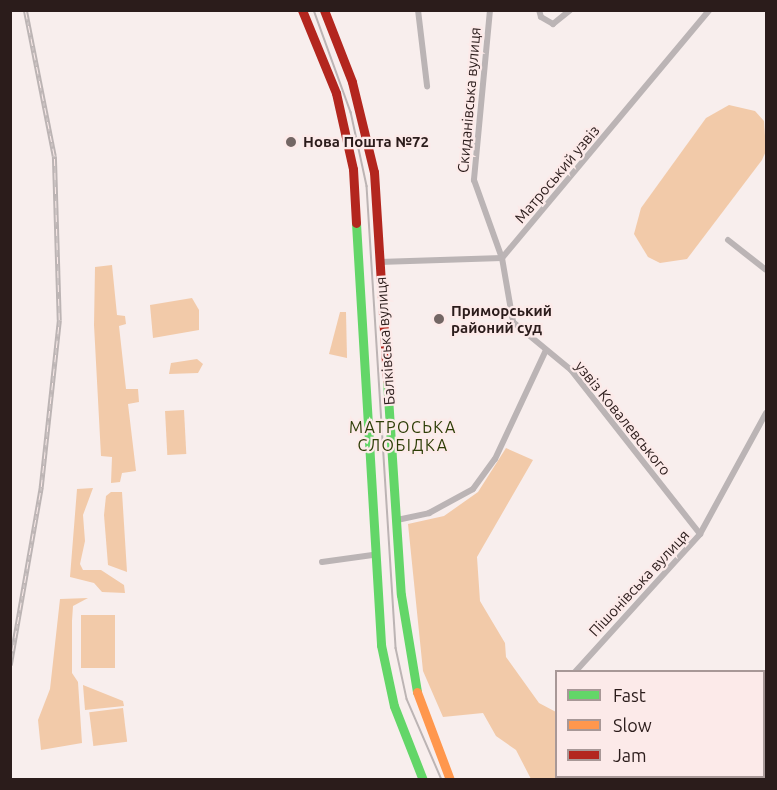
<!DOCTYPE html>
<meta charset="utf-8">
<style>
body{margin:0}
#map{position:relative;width:777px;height:790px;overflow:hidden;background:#f8eeed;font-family:Ubuntu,sans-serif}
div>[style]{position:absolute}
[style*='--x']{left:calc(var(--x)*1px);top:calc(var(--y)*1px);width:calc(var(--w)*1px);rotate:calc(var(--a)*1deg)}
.green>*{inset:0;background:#f2caa9;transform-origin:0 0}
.street>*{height:6px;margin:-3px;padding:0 3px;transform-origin:3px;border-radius:3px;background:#bbb4b5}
.fast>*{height:9px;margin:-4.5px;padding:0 4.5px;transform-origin:4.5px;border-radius:4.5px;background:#63d668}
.slow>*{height:9px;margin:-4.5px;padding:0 4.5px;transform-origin:4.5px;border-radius:4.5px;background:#ff974d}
.jam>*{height:9px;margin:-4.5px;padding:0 4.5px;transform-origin:4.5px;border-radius:4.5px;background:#b3261e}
.tram>*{height:1.5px;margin:-0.75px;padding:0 0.75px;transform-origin:0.75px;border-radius:0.75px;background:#bcb4b4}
.rail>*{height:4.5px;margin-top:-2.25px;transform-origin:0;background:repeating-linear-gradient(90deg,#fceae9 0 7px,#bcb4b4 0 14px);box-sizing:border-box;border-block:2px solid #bcb4b4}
.dots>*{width:16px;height:16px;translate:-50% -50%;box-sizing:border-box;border:3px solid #fceae9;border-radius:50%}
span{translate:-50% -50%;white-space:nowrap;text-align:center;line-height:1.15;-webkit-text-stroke:4.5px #fceae9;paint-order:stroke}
.street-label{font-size:15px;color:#2b1c1b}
.poi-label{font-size:15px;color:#2b1c1b;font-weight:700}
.left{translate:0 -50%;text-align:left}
.neighbourhood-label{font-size:16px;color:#2d3e07;letter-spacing:1.5px}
.frame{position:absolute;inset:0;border:12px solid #2b1c1b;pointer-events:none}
.legend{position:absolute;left:555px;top:670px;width:210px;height:108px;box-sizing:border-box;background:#fceae9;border:2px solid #a89897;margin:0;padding:8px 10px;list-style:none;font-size:18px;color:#2b1c1b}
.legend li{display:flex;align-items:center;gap:12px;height:30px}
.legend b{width:30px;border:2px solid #a89897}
</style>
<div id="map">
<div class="green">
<div style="clip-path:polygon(729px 105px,755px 111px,764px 121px,766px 151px,762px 160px,687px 259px,660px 263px,648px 257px,634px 234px,641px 208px,706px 118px)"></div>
<div style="clip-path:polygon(112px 265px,117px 315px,125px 316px,126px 324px,119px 326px,126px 389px,138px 389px,139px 402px,128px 404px,136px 471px,122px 473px,120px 482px,111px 483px,112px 457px,101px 456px,94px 325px,95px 267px)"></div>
<div style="clip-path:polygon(192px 298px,199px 310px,199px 330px,153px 338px,150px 305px)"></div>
<div style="clip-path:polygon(340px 312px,346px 312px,347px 358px,329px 354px)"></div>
<div style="clip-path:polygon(197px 359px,203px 364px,198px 373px,169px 374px,171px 363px)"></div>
<div style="left:184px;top:410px;width:44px;height:19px;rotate:87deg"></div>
<div style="clip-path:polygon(506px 448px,533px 460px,477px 557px,480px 601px,505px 643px,506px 657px,539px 703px,556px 712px,556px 776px,640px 779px,531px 779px,516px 750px,496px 736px,483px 713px,443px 717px,423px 671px,408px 524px,444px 516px,478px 492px)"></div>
<div style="clip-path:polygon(93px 488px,83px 515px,85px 541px,80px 564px,83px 570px,101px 570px,124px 585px,125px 593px,102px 592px,94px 583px,70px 577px,77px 489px)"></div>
<div style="clip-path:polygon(111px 492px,122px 492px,127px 572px,108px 565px,104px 515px,106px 496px)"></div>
<div style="clip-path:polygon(88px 598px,73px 606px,72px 621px,72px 673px,78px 682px,82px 743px,41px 750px,38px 720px,50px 689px,60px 599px)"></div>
<div style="left:81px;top:615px;width:34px;height:53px"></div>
<div style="clip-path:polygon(83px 685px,123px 701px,124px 706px,85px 710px)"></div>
<div style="left:123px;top:708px;width:34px;height:34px;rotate:83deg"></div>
</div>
<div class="street">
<div style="--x:418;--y:10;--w:77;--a:83.2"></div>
<div style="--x:490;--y:10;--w:171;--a:95.4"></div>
<div style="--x:474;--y:180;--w:83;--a:70.3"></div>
<div style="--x:502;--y:258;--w:65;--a:80.2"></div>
<div style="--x:513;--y:322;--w:75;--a:39.6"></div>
<div style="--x:571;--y:370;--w:209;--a:51.8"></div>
<div style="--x:539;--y:10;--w:7;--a:74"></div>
<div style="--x:541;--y:17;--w:14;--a:30"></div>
<div style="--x:553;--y:24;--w:22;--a:-39"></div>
<div style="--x:728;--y:240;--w:48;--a:38.3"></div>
<div style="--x:379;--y:262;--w:123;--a:-1.9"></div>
<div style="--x:502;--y:258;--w:323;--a:-50.1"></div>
<div style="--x:397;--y:520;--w:33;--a:-12"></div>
<div style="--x:429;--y:513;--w:50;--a:-28.6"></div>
<div style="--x:473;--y:489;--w:37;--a:-54"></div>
<div style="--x:495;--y:459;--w:120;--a:-64.9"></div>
<div style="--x:322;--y:562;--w:51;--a:-7.8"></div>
<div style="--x:575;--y:672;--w:186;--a:-47.8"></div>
<div style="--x:700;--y:534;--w:138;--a:-61.4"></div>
<div style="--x:764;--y:737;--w:5;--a:-68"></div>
<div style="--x:646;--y:776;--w:6;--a:45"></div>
<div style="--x:739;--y:780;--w:4;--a:-63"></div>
</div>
<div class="fast">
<div style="--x:356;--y:223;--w:423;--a:86.6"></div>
<div style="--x:381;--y:645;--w:62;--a:78"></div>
<div style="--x:394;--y:706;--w:79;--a:68.6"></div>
<div style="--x:387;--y:381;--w:214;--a:86.3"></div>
<div style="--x:401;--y:595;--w:98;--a:80.6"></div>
</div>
<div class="slow">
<div style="--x:417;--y:692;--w:94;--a:69.4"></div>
</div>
<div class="jam">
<div style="--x:302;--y:10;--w:90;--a:67.7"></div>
<div style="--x:336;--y:93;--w:78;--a:77.4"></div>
<div style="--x:353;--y:169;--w:54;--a:86.8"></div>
<div style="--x:324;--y:10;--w:77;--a:68.7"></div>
<div style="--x:352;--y:82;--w:93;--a:76.3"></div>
<div style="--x:374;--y:172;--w:209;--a:86.4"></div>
</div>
<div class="tram">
<div style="--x:314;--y:10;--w:109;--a:70.1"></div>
<div style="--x:351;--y:112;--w:76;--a:77.8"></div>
<div style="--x:367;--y:186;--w:463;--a:86.4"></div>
<div style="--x:396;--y:648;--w:52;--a:77.8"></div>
<div style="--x:407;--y:699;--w:88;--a:66.6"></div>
</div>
<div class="rail">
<div style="--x:10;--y:665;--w:181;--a:-80.1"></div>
<div style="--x:41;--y:487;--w:168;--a:-83.8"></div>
<div style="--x:59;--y:320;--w:164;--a:-91.7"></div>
<div style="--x:54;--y:156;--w:149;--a:-101.2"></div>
</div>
<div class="dots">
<div style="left:291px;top:142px;background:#736664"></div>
<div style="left:439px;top:319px;background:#736664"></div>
</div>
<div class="street-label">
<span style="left:469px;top:100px;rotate:-85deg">Скиданівська вулиця</span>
<span style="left:557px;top:174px;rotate:-50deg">Матроський узвіз</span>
<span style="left:385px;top:341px;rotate:-94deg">Балківська вулиця</span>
<span style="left:623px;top:418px;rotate:51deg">узвіз Ковалевського</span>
<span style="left:639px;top:583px;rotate:-47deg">Пішонівська вулиця</span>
</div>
<div class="poi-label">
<span class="left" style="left:303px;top:142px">Нова Пошта №72</span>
<span class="left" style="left:451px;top:319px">Приморський<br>районий суд</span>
</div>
<div class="neighbourhood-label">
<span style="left:403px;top:436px">МАТРОСЬКА<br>СЛОБІДКА</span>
</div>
<div class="frame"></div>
<ul class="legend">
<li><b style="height:8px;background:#63d668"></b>Fast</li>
<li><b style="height:8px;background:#ff974d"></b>Slow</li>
<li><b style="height:8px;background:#b3261e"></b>Jam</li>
</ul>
</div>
